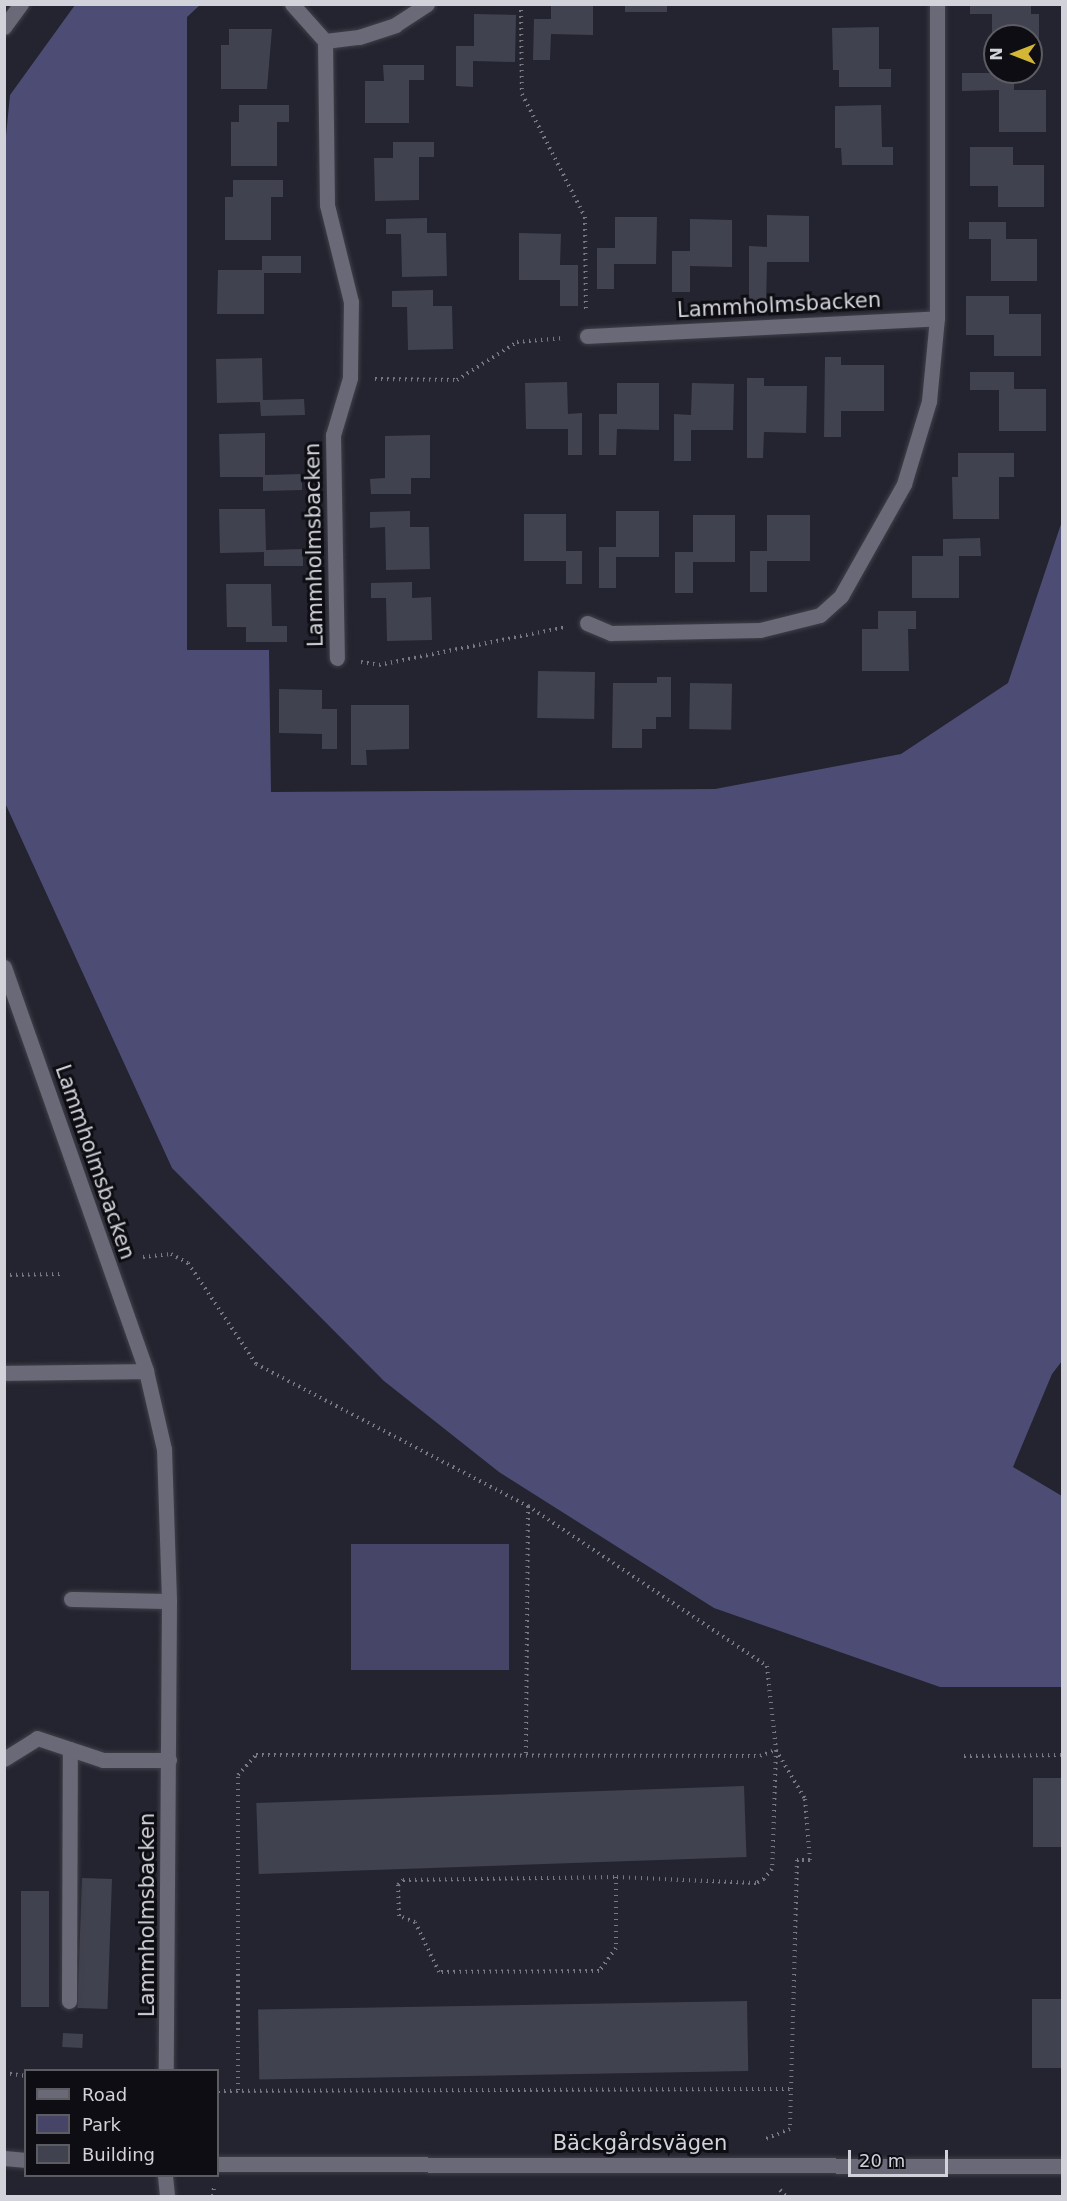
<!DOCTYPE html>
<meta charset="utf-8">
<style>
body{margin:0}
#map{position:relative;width:1067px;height:2201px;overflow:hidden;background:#23242f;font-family:"DejaVu Sans",sans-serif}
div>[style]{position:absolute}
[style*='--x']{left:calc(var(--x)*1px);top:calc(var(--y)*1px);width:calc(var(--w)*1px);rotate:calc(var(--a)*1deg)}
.green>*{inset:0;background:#464567;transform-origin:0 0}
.forest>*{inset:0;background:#4d4c74}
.building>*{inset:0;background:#41424f;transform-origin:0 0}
.path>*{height:4px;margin-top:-2px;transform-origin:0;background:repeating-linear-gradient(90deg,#777881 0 1.5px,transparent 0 6px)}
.roads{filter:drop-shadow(0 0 2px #40404a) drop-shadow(0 0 2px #40404a)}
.service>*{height:15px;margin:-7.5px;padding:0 7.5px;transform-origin:7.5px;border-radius:7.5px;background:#696977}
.minor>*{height:15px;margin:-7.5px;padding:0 7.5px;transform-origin:7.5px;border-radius:7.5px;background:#696977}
span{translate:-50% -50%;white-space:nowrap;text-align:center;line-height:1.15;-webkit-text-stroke:6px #0d0d13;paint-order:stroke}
.street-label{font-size:21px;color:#d2d2da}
.frame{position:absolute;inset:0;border:6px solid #d2d2da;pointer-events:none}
.legend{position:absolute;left:24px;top:2069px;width:195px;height:108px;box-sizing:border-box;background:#0d0d13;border:2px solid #5c5c63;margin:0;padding:8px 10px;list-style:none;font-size:18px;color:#d2d2da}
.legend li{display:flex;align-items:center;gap:12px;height:30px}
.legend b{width:30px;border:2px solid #5c5c63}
.north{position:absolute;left:983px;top:24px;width:60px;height:60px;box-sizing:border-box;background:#0d0d13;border:2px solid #5c5c63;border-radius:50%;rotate:270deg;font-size:16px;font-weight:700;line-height:24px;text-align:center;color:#d2d2da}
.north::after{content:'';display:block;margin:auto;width:21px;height:27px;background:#d3b635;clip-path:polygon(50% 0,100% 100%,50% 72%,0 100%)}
.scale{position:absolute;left:848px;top:2150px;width:100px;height:27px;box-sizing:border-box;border:3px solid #d2d2da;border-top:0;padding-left:8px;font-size:18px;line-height:21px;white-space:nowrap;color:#d2d2da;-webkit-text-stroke:4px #0d0d13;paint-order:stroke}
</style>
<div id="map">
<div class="green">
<div style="left:351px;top:1544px;width:158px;height:126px"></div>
</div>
<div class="forest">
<div style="clip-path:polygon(75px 5px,200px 5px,187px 17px,187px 650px,269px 650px,271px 792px,715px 789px,901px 754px,1008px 683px,1062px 521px,1062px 1361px,1052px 1374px,1013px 1467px,1062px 1496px,1062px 1687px,940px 1687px,714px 1608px,499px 1472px,384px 1381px,172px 1168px,5px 803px,5px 146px,10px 95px)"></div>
</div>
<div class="building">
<div style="clip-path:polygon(551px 4px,593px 4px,593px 35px,551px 34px,550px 60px,533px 60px,534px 19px,551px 19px)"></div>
<div style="left:625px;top:4px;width:42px;height:8px"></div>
<div style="clip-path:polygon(970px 4px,1031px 4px,1031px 14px,1039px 14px,1039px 56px,1031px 56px,1031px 36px,995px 36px,992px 56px,992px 14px,970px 14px)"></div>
<div style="clip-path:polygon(474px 14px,516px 15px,515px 62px,473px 61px,473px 87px,456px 86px,456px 46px,474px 46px)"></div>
<div style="clip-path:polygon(879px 27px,879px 69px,891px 69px,891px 87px,839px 87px,839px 70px,833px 70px,832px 28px)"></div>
<div style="clip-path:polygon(229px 29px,272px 29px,267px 89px,221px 89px,221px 45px,229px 45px)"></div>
<div style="clip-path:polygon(383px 65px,424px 65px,424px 80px,409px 80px,409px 123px,365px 123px,365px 81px,384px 81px)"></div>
<div style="clip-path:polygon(962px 73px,1014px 73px,1014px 90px,1046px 90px,1046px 132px,999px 132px,999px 90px,962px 91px)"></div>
<div style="clip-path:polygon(239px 105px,289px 105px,289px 122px,277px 122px,277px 166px,231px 166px,231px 122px,239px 122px)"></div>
<div style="clip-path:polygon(881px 105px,882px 147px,893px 147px,893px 165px,842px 165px,841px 148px,835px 148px,835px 106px)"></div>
<div style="clip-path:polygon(393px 142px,434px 142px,434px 157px,419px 157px,419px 200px,375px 201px,374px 158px,393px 158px)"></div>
<div style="clip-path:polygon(970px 147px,1013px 147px,1013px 165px,1044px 165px,1044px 207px,998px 207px,998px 186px,970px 186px)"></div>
<div style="clip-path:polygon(233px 180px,283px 180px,283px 197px,271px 197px,271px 240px,225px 240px,225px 197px,233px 197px)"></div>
<div style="clip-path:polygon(767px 215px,809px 216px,809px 262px,767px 262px,766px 307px,749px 307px,749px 246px,767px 247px)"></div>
<div style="clip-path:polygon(615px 217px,657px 217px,656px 264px,614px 264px,614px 289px,597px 289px,597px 248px,615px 248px)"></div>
<div style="clip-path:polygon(427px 218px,427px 233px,446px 233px,447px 276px,402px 277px,401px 234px,386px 234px,386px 219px)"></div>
<div style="clip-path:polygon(690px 219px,732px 220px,732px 267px,690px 266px,690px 292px,672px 292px,672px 251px,690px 251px)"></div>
<div style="clip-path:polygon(969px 222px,1006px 222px,1006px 239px,1037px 239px,1037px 281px,991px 281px,991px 239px,969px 239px)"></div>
<div style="clip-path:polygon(519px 233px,561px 234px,560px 265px,578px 265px,578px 306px,560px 306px,560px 280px,519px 280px)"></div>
<div style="clip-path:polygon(262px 256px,301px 256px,301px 273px,264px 273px,264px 314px,217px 314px,218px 270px,262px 270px)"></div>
<div style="clip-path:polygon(433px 290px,433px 306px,452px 306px,453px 349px,408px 350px,407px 307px,392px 307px,392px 291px)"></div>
<div style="clip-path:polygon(966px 296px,1009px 296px,1009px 314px,1041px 314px,1041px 356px,994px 356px,994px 335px,966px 335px)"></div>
<div style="clip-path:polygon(825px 357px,841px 357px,841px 365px,884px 365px,884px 411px,841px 411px,841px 437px,824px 437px)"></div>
<div style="clip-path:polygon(262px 358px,263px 400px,304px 399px,305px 415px,261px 416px,260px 402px,217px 403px,216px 359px)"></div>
<div style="clip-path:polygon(970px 372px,1014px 372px,1014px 389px,1046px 389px,1046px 431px,999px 431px,999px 390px,970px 390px)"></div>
<div style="clip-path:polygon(747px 378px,764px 378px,764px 386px,807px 386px,806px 433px,764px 432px,763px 458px,747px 458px)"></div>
<div style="clip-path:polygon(567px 382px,568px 414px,582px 413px,582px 455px,568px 455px,568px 429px,526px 429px,525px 383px)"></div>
<div style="clip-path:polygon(617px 383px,659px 383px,659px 430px,617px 429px,616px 455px,599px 455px,599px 414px,617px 414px)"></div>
<div style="clip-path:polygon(692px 383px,734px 384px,733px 430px,691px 430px,691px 461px,674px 461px,674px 414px,691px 415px)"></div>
<div style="clip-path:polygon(265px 433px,265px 475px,302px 474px,302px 490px,263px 491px,263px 477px,220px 477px,219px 434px)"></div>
<div style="clip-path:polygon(430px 435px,430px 478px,411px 478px,411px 494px,371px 494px,370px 479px,385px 478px,385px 436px)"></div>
<div style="clip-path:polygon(958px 453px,1014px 453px,1014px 477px,999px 477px,999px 519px,953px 519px,952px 477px,958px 477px)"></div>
<div style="clip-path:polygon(219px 509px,265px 509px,266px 550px,303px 549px,303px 566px,264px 566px,264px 552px,220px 553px)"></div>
<div style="clip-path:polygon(410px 511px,410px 527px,429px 527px,430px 569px,386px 570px,385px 527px,370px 528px,370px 512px)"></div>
<div style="clip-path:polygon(616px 511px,659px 511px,659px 557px,616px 557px,616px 588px,599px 588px,599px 547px,616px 547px)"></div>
<div style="clip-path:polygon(524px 514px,566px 514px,566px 551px,582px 551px,582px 584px,566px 584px,566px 561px,524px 561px)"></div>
<div style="clip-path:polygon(693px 515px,735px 515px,735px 562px,693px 562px,693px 593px,675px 593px,675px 552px,693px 552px)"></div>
<div style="clip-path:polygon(767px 515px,810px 515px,810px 561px,767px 561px,767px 592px,750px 592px,750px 551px,767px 551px)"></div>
<div style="clip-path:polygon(980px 538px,981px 556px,959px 556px,959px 598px,912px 598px,912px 556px,943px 556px,943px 539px)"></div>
<div style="clip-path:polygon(412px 582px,412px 598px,431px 597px,432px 640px,387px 641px,386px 598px,371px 598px,371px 583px)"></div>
<div style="clip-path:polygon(226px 584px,271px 584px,272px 626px,287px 626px,287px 642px,246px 642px,246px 627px,227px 627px)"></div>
<div style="clip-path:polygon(878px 611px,916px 611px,916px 629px,908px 629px,909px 671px,862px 671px,862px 629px,878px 629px)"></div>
<div style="left:538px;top:671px;width:57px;height:47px;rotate:1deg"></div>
<div style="clip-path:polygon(657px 677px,671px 677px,671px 717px,656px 717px,656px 729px,642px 729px,642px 748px,612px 748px,613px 683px,657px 683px)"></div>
<div style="left:690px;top:683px;width:42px;height:46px;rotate:1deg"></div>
<div style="clip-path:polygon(279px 689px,322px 690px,322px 709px,337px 709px,337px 749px,322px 749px,322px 734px,279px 733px)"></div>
<div style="clip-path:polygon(351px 705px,409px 705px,409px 749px,366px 750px,367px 765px,351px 765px)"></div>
<div style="left:1033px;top:1778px;width:29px;height:69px"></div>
<div style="left:744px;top:1786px;width:71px;height:488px;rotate:88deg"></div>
<div style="left:82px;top:1878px;width:30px;height:130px;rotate:2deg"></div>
<div style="left:21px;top:1891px;width:28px;height:116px"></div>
<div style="left:1032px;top:1999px;width:30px;height:69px"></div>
<div style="left:747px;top:2001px;width:70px;height:489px;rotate:89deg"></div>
<div style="left:63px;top:2033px;width:20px;height:14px;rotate:3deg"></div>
</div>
<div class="path">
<div style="--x:521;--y:4;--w:90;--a:89.4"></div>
<div style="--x:522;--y:94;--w:138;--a:62.9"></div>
<div style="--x:585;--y:217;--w:96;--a:89.4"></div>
<div style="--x:375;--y:379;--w:82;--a:0.7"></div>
<div style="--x:457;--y:380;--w:71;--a:-32.3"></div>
<div style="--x:517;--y:342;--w:46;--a:-5"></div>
<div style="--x:361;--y:662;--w:18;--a:9"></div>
<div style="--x:379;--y:665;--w:190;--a:-11.5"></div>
<div style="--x:143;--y:1257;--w:28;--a:-6"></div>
<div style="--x:171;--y:1254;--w:19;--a:28"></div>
<div style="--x:188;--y:1263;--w:122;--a:56"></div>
<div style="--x:256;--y:1364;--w:307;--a:27.6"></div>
<div style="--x:528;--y:1506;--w:249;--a:90.5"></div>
<div style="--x:4;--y:1275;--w:56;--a:-1"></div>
<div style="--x:528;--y:1506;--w:288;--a:33.8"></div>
<div style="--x:767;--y:1666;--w:84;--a:83.9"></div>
<div style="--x:776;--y:1750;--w:57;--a:59.4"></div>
<div style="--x:805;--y:1799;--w:61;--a:85.3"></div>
<div style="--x:810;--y:1860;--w:13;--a:180"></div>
<div style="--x:797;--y:1860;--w:269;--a:91.5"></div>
<div style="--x:790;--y:2129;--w:27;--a:158"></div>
<div style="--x:964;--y:1756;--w:98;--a:-0.6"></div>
<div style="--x:4;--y:2073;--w:22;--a:8"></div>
<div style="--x:238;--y:2090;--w:315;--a:-90"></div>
<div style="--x:238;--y:1775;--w:27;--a:-48"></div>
<div style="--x:256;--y:1755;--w:504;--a:0.11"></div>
<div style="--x:760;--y:1756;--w:17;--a:-21"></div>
<div style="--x:776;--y:1750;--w:119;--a:91.9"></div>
<div style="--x:772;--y:1869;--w:13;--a:129"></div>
<div style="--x:764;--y:1879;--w:9;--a:153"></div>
<div style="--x:756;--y:1883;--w:140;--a:-177.5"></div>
<div style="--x:616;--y:1877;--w:71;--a:90"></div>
<div style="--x:616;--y:1948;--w:29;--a:126"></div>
<div style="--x:599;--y:1971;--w:160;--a:179.6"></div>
<div style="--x:439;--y:1972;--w:55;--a:-115.6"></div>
<div style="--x:415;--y:1922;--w:17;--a:-159"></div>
<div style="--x:399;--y:1916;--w:31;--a:-92"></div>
<div style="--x:398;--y:1885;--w:7;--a:-45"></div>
<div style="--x:403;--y:1880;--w:213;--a:-0.8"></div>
<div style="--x:218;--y:2091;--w:575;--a:-0.2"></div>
<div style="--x:780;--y:2190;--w:8;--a:45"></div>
<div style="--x:213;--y:2196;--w:8;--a:-83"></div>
</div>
<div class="roads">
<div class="service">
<div style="--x:71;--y:1599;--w:98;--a:1.2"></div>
<div style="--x:69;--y:2001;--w:252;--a:-89.8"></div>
</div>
<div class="minor">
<div style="--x:292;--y:4;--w:50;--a:48.3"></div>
<div style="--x:325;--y:41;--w:34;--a:-7"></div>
<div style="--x:359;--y:37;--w:38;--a:-18"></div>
<div style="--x:395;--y:25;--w:38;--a:-33"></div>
<div style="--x:4;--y:27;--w:29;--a:-54"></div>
<div style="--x:325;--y:41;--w:164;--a:89.3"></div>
<div style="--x:327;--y:205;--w:100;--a:76.1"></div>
<div style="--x:351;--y:302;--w:76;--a:90.8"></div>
<div style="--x:350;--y:378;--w:59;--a:106.6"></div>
<div style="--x:333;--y:435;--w:223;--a:89"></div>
<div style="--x:587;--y:336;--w:350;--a:-2.9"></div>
<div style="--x:587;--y:623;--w:26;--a:23"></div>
<div style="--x:611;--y:633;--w:149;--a:-1.2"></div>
<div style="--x:760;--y:630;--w:62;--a:-14"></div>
<div style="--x:820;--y:615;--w:28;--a:-42"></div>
<div style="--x:841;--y:596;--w:129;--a:-60.6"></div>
<div style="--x:904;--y:484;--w:87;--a:-73.2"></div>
<div style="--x:929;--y:401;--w:83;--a:-84.5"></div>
<div style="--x:937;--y:318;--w:314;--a:-90"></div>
<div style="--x:4;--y:967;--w:428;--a:70.6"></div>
<div style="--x:146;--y:1371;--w:80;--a:77"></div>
<div style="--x:164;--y:1449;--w:152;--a:88.1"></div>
<div style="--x:169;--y:1601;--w:469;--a:90.4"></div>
<div style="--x:4;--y:1373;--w:142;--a:-0.8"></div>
<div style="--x:4;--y:1759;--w:39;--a:-32"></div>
<div style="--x:37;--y:1738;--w:70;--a:18.4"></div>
<div style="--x:103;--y:1760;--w:66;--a:0"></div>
<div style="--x:4;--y:2158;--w:22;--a:5"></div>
<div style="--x:218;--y:2164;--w:844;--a:0.14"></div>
<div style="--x:165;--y:2176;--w:20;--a:84"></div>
</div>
</div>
<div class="street-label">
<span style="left:779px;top:305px;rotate:-3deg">Lammholmsbacken</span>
<span style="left:314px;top:545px;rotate:-91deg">Lammholmsbacken</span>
<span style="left:95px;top:1162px;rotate:71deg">Lammholmsbacken</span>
<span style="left:147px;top:1915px;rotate:-90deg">Lammholmsbacken</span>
<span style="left:640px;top:2143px">Bäckgårdsvägen</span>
</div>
<div class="frame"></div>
<ul class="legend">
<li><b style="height:8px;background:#696977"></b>Road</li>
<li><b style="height:16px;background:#464567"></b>Park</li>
<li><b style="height:16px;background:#41424f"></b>Building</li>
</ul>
<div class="north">N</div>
<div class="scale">20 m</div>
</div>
